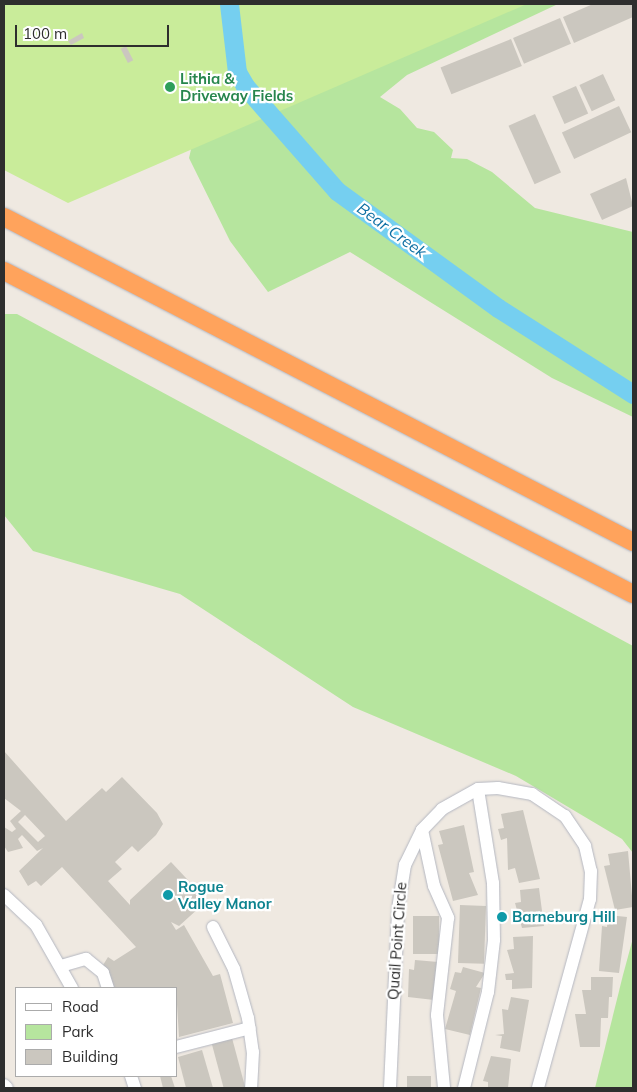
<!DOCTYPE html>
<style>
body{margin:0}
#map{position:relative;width:637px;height:1092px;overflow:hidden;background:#efe9e1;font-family:Mulish,sans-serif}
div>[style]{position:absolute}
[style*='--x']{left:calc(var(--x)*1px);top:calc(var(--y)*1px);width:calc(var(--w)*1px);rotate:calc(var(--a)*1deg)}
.green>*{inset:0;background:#b6e59e}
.pitch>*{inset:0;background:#c9ec9a}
.river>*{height:19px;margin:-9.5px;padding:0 9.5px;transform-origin:9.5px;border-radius:9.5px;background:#75cff0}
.building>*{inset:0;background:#cbc7bf;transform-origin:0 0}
.roads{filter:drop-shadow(0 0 1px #b4b7c1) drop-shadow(0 0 1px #b4b7c1)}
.minor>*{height:12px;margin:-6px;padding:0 6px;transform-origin:6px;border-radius:6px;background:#fff}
.highway>*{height:18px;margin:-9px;padding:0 9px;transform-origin:9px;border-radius:9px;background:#ffa35c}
.dots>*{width:14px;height:14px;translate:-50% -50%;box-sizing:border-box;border:2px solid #fff;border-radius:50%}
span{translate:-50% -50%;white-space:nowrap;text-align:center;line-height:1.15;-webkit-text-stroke:4.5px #fff;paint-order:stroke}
.leisure-label{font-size:15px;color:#27864d;font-weight:700}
.left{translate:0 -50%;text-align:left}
.culture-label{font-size:15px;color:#0d838f;font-weight:700}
.street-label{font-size:15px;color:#2e2e2e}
.water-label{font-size:16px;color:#0d6fa3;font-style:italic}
.frame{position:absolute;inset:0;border:5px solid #2e2e2e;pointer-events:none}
.legend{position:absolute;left:15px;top:987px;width:162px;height:90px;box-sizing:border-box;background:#fff;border:1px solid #ababab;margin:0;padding:6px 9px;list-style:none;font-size:15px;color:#2e2e2e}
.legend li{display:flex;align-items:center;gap:10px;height:25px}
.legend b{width:25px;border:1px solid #ababab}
.scale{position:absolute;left:15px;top:25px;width:154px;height:22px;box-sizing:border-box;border:2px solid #2e2e2e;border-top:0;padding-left:6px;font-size:15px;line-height:18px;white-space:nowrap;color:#2e2e2e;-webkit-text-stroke:4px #fff;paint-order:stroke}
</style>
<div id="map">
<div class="green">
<div style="clip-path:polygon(463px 4px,558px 4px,407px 75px,380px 97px,400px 109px,417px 128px,434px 132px,453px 150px,451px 158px,467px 159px,492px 172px,535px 208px,633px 232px,633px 417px,552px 378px,350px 252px,268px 292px,230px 241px,189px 158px,196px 128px)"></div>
<div style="clip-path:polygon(4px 314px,17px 314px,633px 646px,633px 853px,622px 839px,516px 776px,353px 707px,180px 594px,33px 551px,4px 515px)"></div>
<div style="clip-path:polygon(633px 938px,633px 1088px,595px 1088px,623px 975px)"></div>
</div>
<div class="pitch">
<div style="clip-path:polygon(4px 4px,527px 4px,68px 203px,4px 170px)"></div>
</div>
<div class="river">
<div style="--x:229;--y:4;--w:68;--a:83.3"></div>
<div style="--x:237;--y:72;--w:16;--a:60"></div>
<div style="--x:245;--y:86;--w:140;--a:48.8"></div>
<div style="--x:337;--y:191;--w:199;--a:36"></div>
<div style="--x:498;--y:308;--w:160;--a:32.5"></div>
</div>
<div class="building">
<div style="clip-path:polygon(593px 4px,633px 4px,633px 17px,574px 43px,563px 17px)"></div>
<div style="left:560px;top:18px;width:28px;height:51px;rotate:67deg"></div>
<div style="clip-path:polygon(82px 33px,84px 38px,71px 45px,68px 41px)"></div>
<div style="left:511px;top:39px;width:29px;height:76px;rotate:68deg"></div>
<div style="left:126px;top:46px;width:16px;height:6px;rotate:63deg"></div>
<div style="left:603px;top:74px;width:29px;height:26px;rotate:65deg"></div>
<div style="left:576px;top:86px;width:30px;height:26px;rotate:66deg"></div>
<div style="left:619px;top:106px;width:29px;height:63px;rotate:65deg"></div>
<div style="left:535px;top:114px;width:64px;height:29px;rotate:66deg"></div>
<div style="clip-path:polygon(626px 178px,633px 206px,602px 220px,590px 194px)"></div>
<div style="clip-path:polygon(evenodd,4px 751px,66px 821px,102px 788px,106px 792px,122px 777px,157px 813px,163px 824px,156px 835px,138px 852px,132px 846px,115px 862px,122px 869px,108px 881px,130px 905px,130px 900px,171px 862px,201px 894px,194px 900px,200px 907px,179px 926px,171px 922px,176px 930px,184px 925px,213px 976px,220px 974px,233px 1023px,179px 1037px,176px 988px,109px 988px,100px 970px,108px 957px,114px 961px,136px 947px,62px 867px,41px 886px,36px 881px,28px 886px,19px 871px,43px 848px,37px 851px,22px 835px,18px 839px,23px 848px,8px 852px,4px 846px,4px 827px,12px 832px,16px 829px,10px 821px,21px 811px,4px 798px,4px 751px,25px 815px,45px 836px,38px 842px,18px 822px,25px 815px)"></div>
<div style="clip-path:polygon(523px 810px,540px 879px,519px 883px,515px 868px,508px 870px,507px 838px,501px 840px,498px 829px,504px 828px,501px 814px)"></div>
<div style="clip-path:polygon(464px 825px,474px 872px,469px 873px,478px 895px,453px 901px,438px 845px,443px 844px,439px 831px)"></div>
<div style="clip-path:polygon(628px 851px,633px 907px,615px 910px,604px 866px,610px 865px,608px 854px)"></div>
<div style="clip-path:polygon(539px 888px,544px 926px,522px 928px,515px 903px,521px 902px,520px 890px)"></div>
<div style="left:460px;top:905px;width:26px;height:58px;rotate:2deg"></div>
<div style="clip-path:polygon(608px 915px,627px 917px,619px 973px,599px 971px,602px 926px,607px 927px)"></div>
<div style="left:413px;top:916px;width:26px;height:38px"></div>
<div style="clip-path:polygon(533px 936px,532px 988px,512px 989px,512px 980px,506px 980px,505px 974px,514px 973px,507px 950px,514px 949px,513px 937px)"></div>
<div style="clip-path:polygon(415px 960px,438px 962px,434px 1000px,408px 997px,409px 969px,414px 970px)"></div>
<div style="clip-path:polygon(463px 967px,485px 973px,476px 987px,481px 988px,470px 1035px,445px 1029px,456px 991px,450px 989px,455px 972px,461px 973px)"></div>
<div style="clip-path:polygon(591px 977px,613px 977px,612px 997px,609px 997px,608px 1018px,601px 1018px,600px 1047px,580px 1047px,575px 1014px,586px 1014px,582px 990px,591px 990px)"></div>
<div style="clip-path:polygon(511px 997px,529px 1000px,520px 1052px,500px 1048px,502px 1036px,495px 1035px,504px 1034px,502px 1009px,508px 1010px)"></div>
<div style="left:232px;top:1038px;width:52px;height:21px;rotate:75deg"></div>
<div style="clip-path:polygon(202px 1050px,213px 1088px,186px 1088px,178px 1057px)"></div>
<div style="clip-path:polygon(491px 1056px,511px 1059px,508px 1088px,488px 1088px,488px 1082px,483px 1081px)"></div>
<div style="clip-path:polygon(160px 1076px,171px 1076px,175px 1088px,163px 1088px)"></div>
<div style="left:431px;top:1076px;width:12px;height:24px;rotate:90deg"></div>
</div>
<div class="roads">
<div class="minor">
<div style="--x:422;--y:830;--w:57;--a:77.9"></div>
<div style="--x:434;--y:886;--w:35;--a:66"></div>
<div style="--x:448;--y:918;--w:98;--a:96.5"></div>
<div style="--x:437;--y:1015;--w:73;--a:84.5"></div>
<div style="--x:4;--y:895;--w:44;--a:43.2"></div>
<div style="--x:36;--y:925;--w:73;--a:60.3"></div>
<div style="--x:213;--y:927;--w:47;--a:63.4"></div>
<div style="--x:234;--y:969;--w:51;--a:74.1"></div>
<div style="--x:248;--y:1018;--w:34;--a:82"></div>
<div style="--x:253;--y:1052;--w:36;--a:93"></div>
<div style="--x:61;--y:966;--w:26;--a:-16"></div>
<div style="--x:86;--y:959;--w:22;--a:39"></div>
<div style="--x:103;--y:973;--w:16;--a:72"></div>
<div style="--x:176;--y:1047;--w:76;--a:-14.4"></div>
<div style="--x:131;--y:1076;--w:13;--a:72"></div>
<div style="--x:4;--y:1085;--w:4;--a:45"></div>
<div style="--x:390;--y:1088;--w:179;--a:-87.4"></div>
<div style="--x:398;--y:909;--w:45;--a:-81"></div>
<div style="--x:405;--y:865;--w:39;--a:-64"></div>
<div style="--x:422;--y:830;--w:29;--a:-46"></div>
<div style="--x:442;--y:809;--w:41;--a:-29.1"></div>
<div style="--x:478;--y:789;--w:20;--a:-3"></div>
<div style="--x:498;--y:788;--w:35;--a:10"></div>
<div style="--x:532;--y:794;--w:40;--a:34"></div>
<div style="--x:565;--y:816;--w:36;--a:56"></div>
<div style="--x:585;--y:846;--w:26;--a:77"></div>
<div style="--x:591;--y:871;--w:28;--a:92"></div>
<div style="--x:590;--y:899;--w:196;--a:105.4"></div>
<div style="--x:464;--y:1088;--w:99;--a:-76"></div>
<div style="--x:488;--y:992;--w:52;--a:-83.4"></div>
<div style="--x:494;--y:940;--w:57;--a:-91"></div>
<div style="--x:493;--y:883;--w:95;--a:-99.1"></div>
</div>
<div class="highway">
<div style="--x:4;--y:217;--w:708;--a:27.33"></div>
<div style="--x:4;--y:271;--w:707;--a:27.18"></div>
</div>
</div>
<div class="dots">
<div style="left:170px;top:87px;background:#2e9e5b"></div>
<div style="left:168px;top:895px;background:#0f9aa8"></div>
<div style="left:502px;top:917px;background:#0f9aa8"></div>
</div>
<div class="leisure-label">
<span class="left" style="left:180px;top:87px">Lithia &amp;<br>Driveway Fields</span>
</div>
<div class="culture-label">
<span class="left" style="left:178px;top:895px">Rogue<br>Valley Manor</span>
<span class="left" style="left:512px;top:917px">Barneburg Hill</span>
</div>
<div class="street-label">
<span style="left:397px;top:941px;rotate:-86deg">Quail Point Circle</span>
</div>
<div class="water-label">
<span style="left:392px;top:230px;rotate:36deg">Bear Creek</span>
</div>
<div class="frame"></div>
<ul class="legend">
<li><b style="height:6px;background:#fff"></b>Road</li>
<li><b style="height:14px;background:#b6e59e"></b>Park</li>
<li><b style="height:14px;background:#cbc7bf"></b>Building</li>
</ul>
<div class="scale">100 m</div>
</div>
